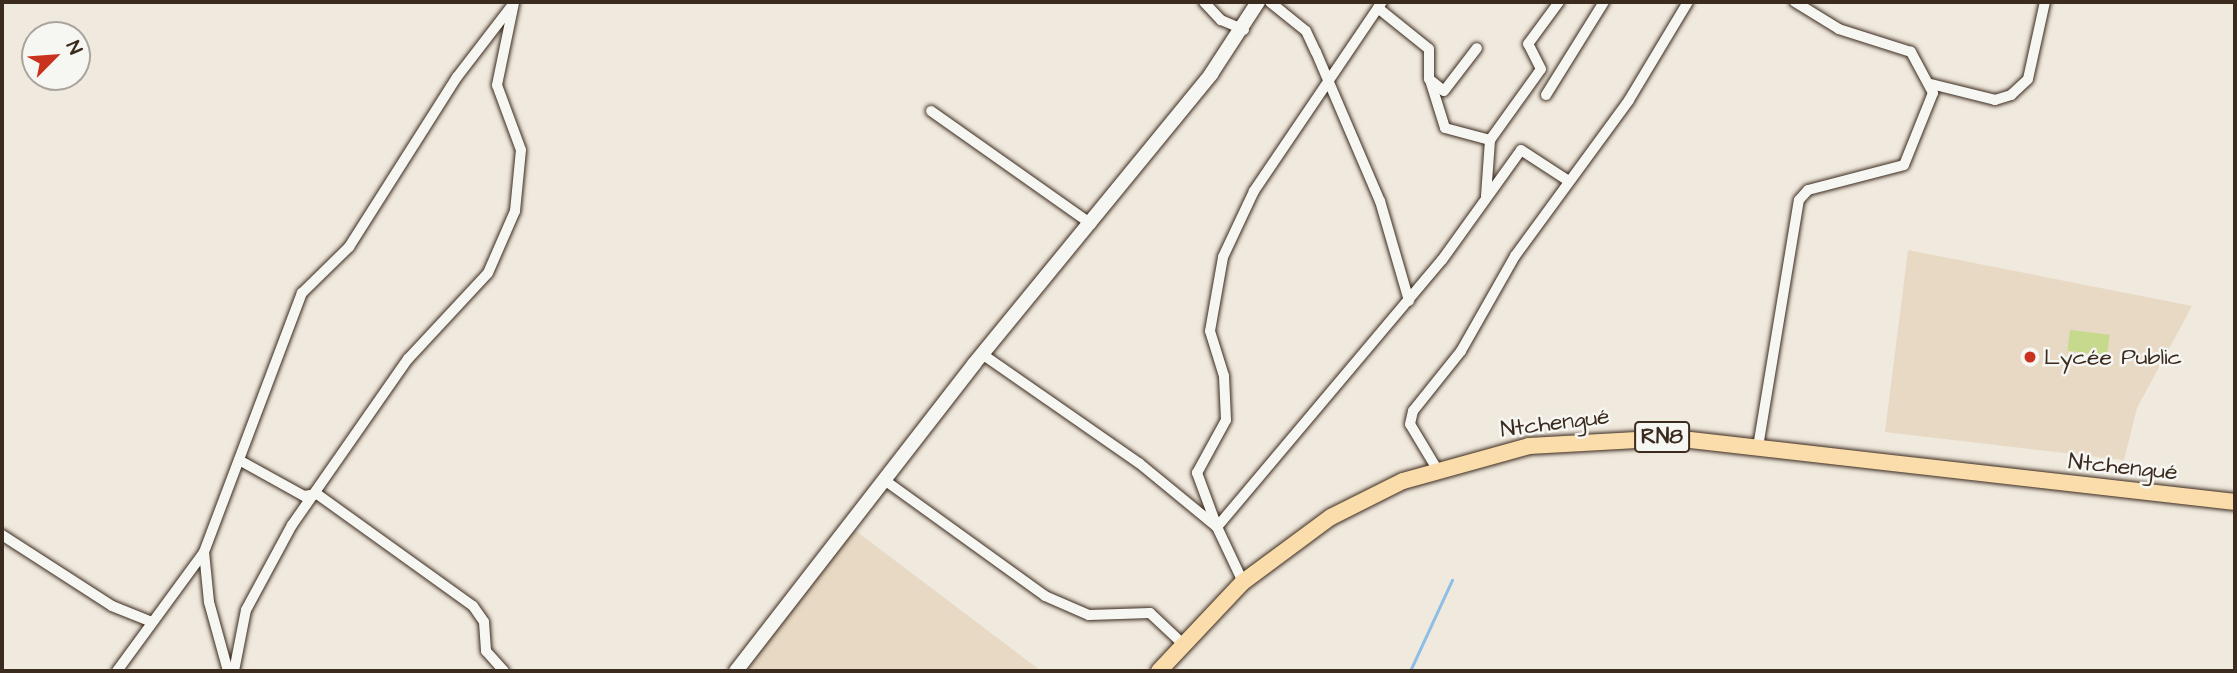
<!DOCTYPE html>
<meta charset="utf-8">
<style>
body{margin:0}
#map{position:relative;width:2237px;height:673px;overflow:hidden;background:#f0e9dd;font-family:"Architects Daughter",sans-serif}
div>[style]{position:absolute}
[style*='--x']{left:calc(var(--x)*1px);top:calc(var(--y)*1px);width:calc(var(--w)*1px);rotate:calc(var(--a)*1deg)}
.built>*{inset:0;background:#e8d9c4}
.green>*{inset:0;background:#c6d98d;transform-origin:0 0}
.stream>*{height:2.5px;margin:-1.25px;padding:0 1.25px;transform-origin:1.25px;border-radius:1.25px;background:#8cbee8}
.roads{filter:drop-shadow(0 0 2px #3b2a1e) drop-shadow(0 0 2px #3b2a1e)}
.street>*{height:10px;margin:-5px;padding:0 5px;transform-origin:5px;border-radius:5px;background:#f6f6f2}
.secondary>*{height:14px;margin:-7px;padding:0 7px;transform-origin:7px;border-radius:7px;background:#f6f6f2}
.primary>*{height:16px;margin:-8px;padding:0 8px;transform-origin:8px;border-radius:8px;background:#fbddab}
.dots>*{width:19px;height:19px;translate:-50% -50%;box-sizing:border-box;border:4px solid #f6f6f2;border-radius:50%}
span{translate:-50% -50%;white-space:nowrap;text-align:center;line-height:1.15;-webkit-text-stroke:5px #f6f6f2;paint-order:stroke}
.shield-label span{padding:2px 5px;background:#f6f6f2;border:2px solid;border-radius:5px;-webkit-text-stroke-width:0}
.shield-label{font-size:21px;color:#3b2a1e;font-weight:700}
.poi-label{font-size:23px;color:#3b2a1e}
.left{translate:0 -50%;text-align:left}
.street-label{font-size:23px;color:#3b2a1e}
.frame{position:absolute;inset:0;border:4px solid #3b2a1e;pointer-events:none}
.north{position:absolute;left:21px;top:21px;width:70px;height:70px;box-sizing:border-box;background:#f6f6f2;border:2px solid #aba49d;border-radius:50%;rotate:65deg;font-size:19px;font-weight:700;line-height:28px;text-align:center;color:#3b2a1e}
.north::after{content:'';display:block;margin:auto;width:24px;height:32px;background:#c8321e;clip-path:polygon(50% 0,100% 100%,50% 72%,0 100%)}
</style>
<div id="map">
<div class="built">
<div style="clip-path:polygon(1908px 250px,2192px 306px,2137px 408px,2124px 460px,1885px 432px)"></div>
<div style="clip-path:polygon(852px 528px,1041px 671px,744px 671px)"></div>
</div>
<div class="green">
<div style="left:2070px;top:330px;width:40px;height:21px;rotate:7deg"></div>
</div>
<div class="stream">
<div style="--x:1410;--y:671;--w:100;--a:-65.2"></div>
</div>
<div class="roads">
<div class="street">
<div style="--x:1204;--y:2;--w:25;--a:47"></div>
<div style="--x:1221;--y:20;--w:25;--a:23"></div>
<div style="--x:1270;--y:2;--w:46;--a:38.9"></div>
<div style="--x:1306;--y:31;--w:23;--a:65"></div>
<div style="--x:1316;--y:52;--w:162;--a:66.8"></div>
<div style="--x:1380;--y:201;--w:104;--a:73.8"></div>
<div style="--x:1378;--y:8;--w:65;--a:38.8"></div>
<div style="--x:1429;--y:49;--w:30;--a:90"></div>
<div style="--x:1429;--y:79;--w:19;--a:39"></div>
<div style="--x:1444;--y:91;--w:54;--a:-52.5"></div>
<div style="--x:1430;--y:80;--w:50;--a:72.6"></div>
<div style="--x:1445;--y:128;--w:47;--a:14.9"></div>
<div style="--x:1931;--y:84;--w:66;--a:14"></div>
<div style="--x:1995;--y:100;--w:17;--a:-17"></div>
<div style="--x:2011;--y:95;--w:23;--a:-43"></div>
<div style="--x:2028;--y:79;--w:79;--a:-77.6"></div>
<div style="--x:1546;--y:95;--w:110;--a:-58.1"></div>
<div style="--x:931;--y:111;--w:196;--a:35.2"></div>
<div style="--x:1486;--y:196;--w:56;--a:-85.9"></div>
<div style="--x:1490;--y:140;--w:87;--a:-54.3"></div>
<div style="--x:1541;--y:69;--w:28;--a:-117"></div>
<div style="--x:1528;--y:44;--w:52;--a:-53.6"></div>
<div style="--x:982;--y:354;--w:191;--a:34.8"></div>
<div style="--x:1139;--y:463;--w:101;--a:39.4"></div>
<div style="--x:1217;--y:527;--w:61;--a:64.7"></div>
<div style="--x:1758;--y:447;--w:250;--a:-80.6"></div>
<div style="--x:1799;--y:200;--w:13;--a:-48"></div>
<div style="--x:1808;--y:190;--w:99;--a:-14.6"></div>
<div style="--x:1904;--y:165;--w:78;--a:-68.1"></div>
<div style="--x:1933;--y:93;--w:47;--a:-118.2"></div>
<div style="--x:1911;--y:52;--w:76;--a:-162.3"></div>
<div style="--x:1839;--y:29;--w:52;--a:-148.5"></div>
<div style="--x:239;--y:460;--w:74;--a:29"></div>
<div style="--x:304;--y:496;--w:13;--a:-9"></div>
<div style="--x:317;--y:494;--w:192;--a:35.7"></div>
<div style="--x:473;--y:606;--w:19;--a:55"></div>
<div style="--x:484;--y:622;--w:29;--a:86"></div>
<div style="--x:486;--y:651;--w:27;--a:48"></div>
<div style="--x:1437;--y:469;--w:52;--a:-121"></div>
<div style="--x:1410;--y:424;--w:13;--a:-77"></div>
<div style="--x:1413;--y:411;--w:77;--a:-51.3"></div>
<div style="--x:1461;--y:351;--w:109;--a:-60.4"></div>
<div style="--x:1515;--y:256;--w:193;--a:-53.8"></div>
<div style="--x:1629;--y:100;--w:114;--a:-59"></div>
<div style="--x:883;--y:479;--w:200;--a:35.8"></div>
<div style="--x:1045;--y:596;--w:48;--a:23.4"></div>
<div style="--x:1089;--y:615;--w:61;--a:-1.9"></div>
<div style="--x:1150;--y:613;--w:44;--a:43.2"></div>
<div style="--x:1217;--y:527;--w:58;--a:-110.3"></div>
<div style="--x:1197;--y:473;--w:60;--a:-61.3"></div>
<div style="--x:1226;--y:420;--w:44;--a:-92.6"></div>
<div style="--x:1224;--y:376;--w:47;--a:-107.3"></div>
<div style="--x:1210;--y:331;--w:75;--a:-80"></div>
<div style="--x:1223;--y:257;--w:73;--a:-64.8"></div>
<div style="--x:1254;--y:191;--w:228;--a:-55.9"></div>
<div style="--x:1217;--y:527;--w:349;--a:-49.9"></div>
<div style="--x:1442;--y:260;--w:135;--a:-54.3"></div>
<div style="--x:1521;--y:150;--w:55;--a:33.1"></div>
<div style="--x:2;--y:535;--w:131;--a:32.8"></div>
<div style="--x:112;--y:606;--w:40;--a:22"></div>
<div style="--x:117;--y:671;--w:147;--a:-53.8"></div>
<div style="--x:228;--y:671;--w:72;--a:-105.4"></div>
<div style="--x:209;--y:602;--w:50;--a:-95.7"></div>
<div style="--x:204;--y:552;--w:277;--a:-69.3"></div>
<div style="--x:302;--y:293;--w:66;--a:-44.4"></div>
<div style="--x:349;--y:247;--w:201;--a:-57.6"></div>
<div style="--x:457;--y:77;--w:88;--a:-52.4"></div>
<div style="--x:234;--y:671;--w:62;--a:-78.9"></div>
<div style="--x:246;--y:610;--w:97;--a:-61.6"></div>
<div style="--x:292;--y:525;--w:203;--a:-55.1"></div>
<div style="--x:408;--y:359;--w:117;--a:-47.1"></div>
<div style="--x:488;--y:273;--w:68;--a:-66.5"></div>
<div style="--x:515;--y:211;--w:61;--a:-84.4"></div>
<div style="--x:521;--y:150;--w:69;--a:-110.3"></div>
<div style="--x:497;--y:85;--w:84;--a:-78.3"></div>
</div>
<div class="secondary">
<div style="--x:736;--y:671;--w:388;--a:-52.2"></div>
<div style="--x:974;--y:364;--w:375;--a:-50.7"></div>
<div style="--x:1211;--y:74;--w:86;--a:-56.9"></div>
</div>
<div class="primary">
<div style="--x:1159;--y:671;--w:122;--a:-46.7"></div>
<div style="--x:1243;--y:582;--w:109;--a:-36.5"></div>
<div style="--x:1331;--y:517;--w:80;--a:-26.6"></div>
<div style="--x:1403;--y:481;--w:131;--a:-15.5"></div>
<div style="--x:1529;--y:446;--w:144;--a:-3.2"></div>
<div style="--x:1673;--y:438;--w:566;--a:6.5"></div>
</div>
</div>
<div class="dots">
<div style="left:2030px;top:357px;background:#c8321e"></div>
</div>
<div class="shield-label">
<span style="left:1662px;top:437px">RN8</span>
</div>
<div class="poi-label">
<span class="left" style="left:2044px;top:357px">Lycée Public</span>
</div>
<div class="street-label">
<span style="left:1555px;top:423px;rotate:-7deg">Ntchengué</span>
<span style="left:2123px;top:467px;rotate:6deg">Ntchengué</span>
</div>
<div class="frame"></div>
<div class="north">N</div>
</div>
